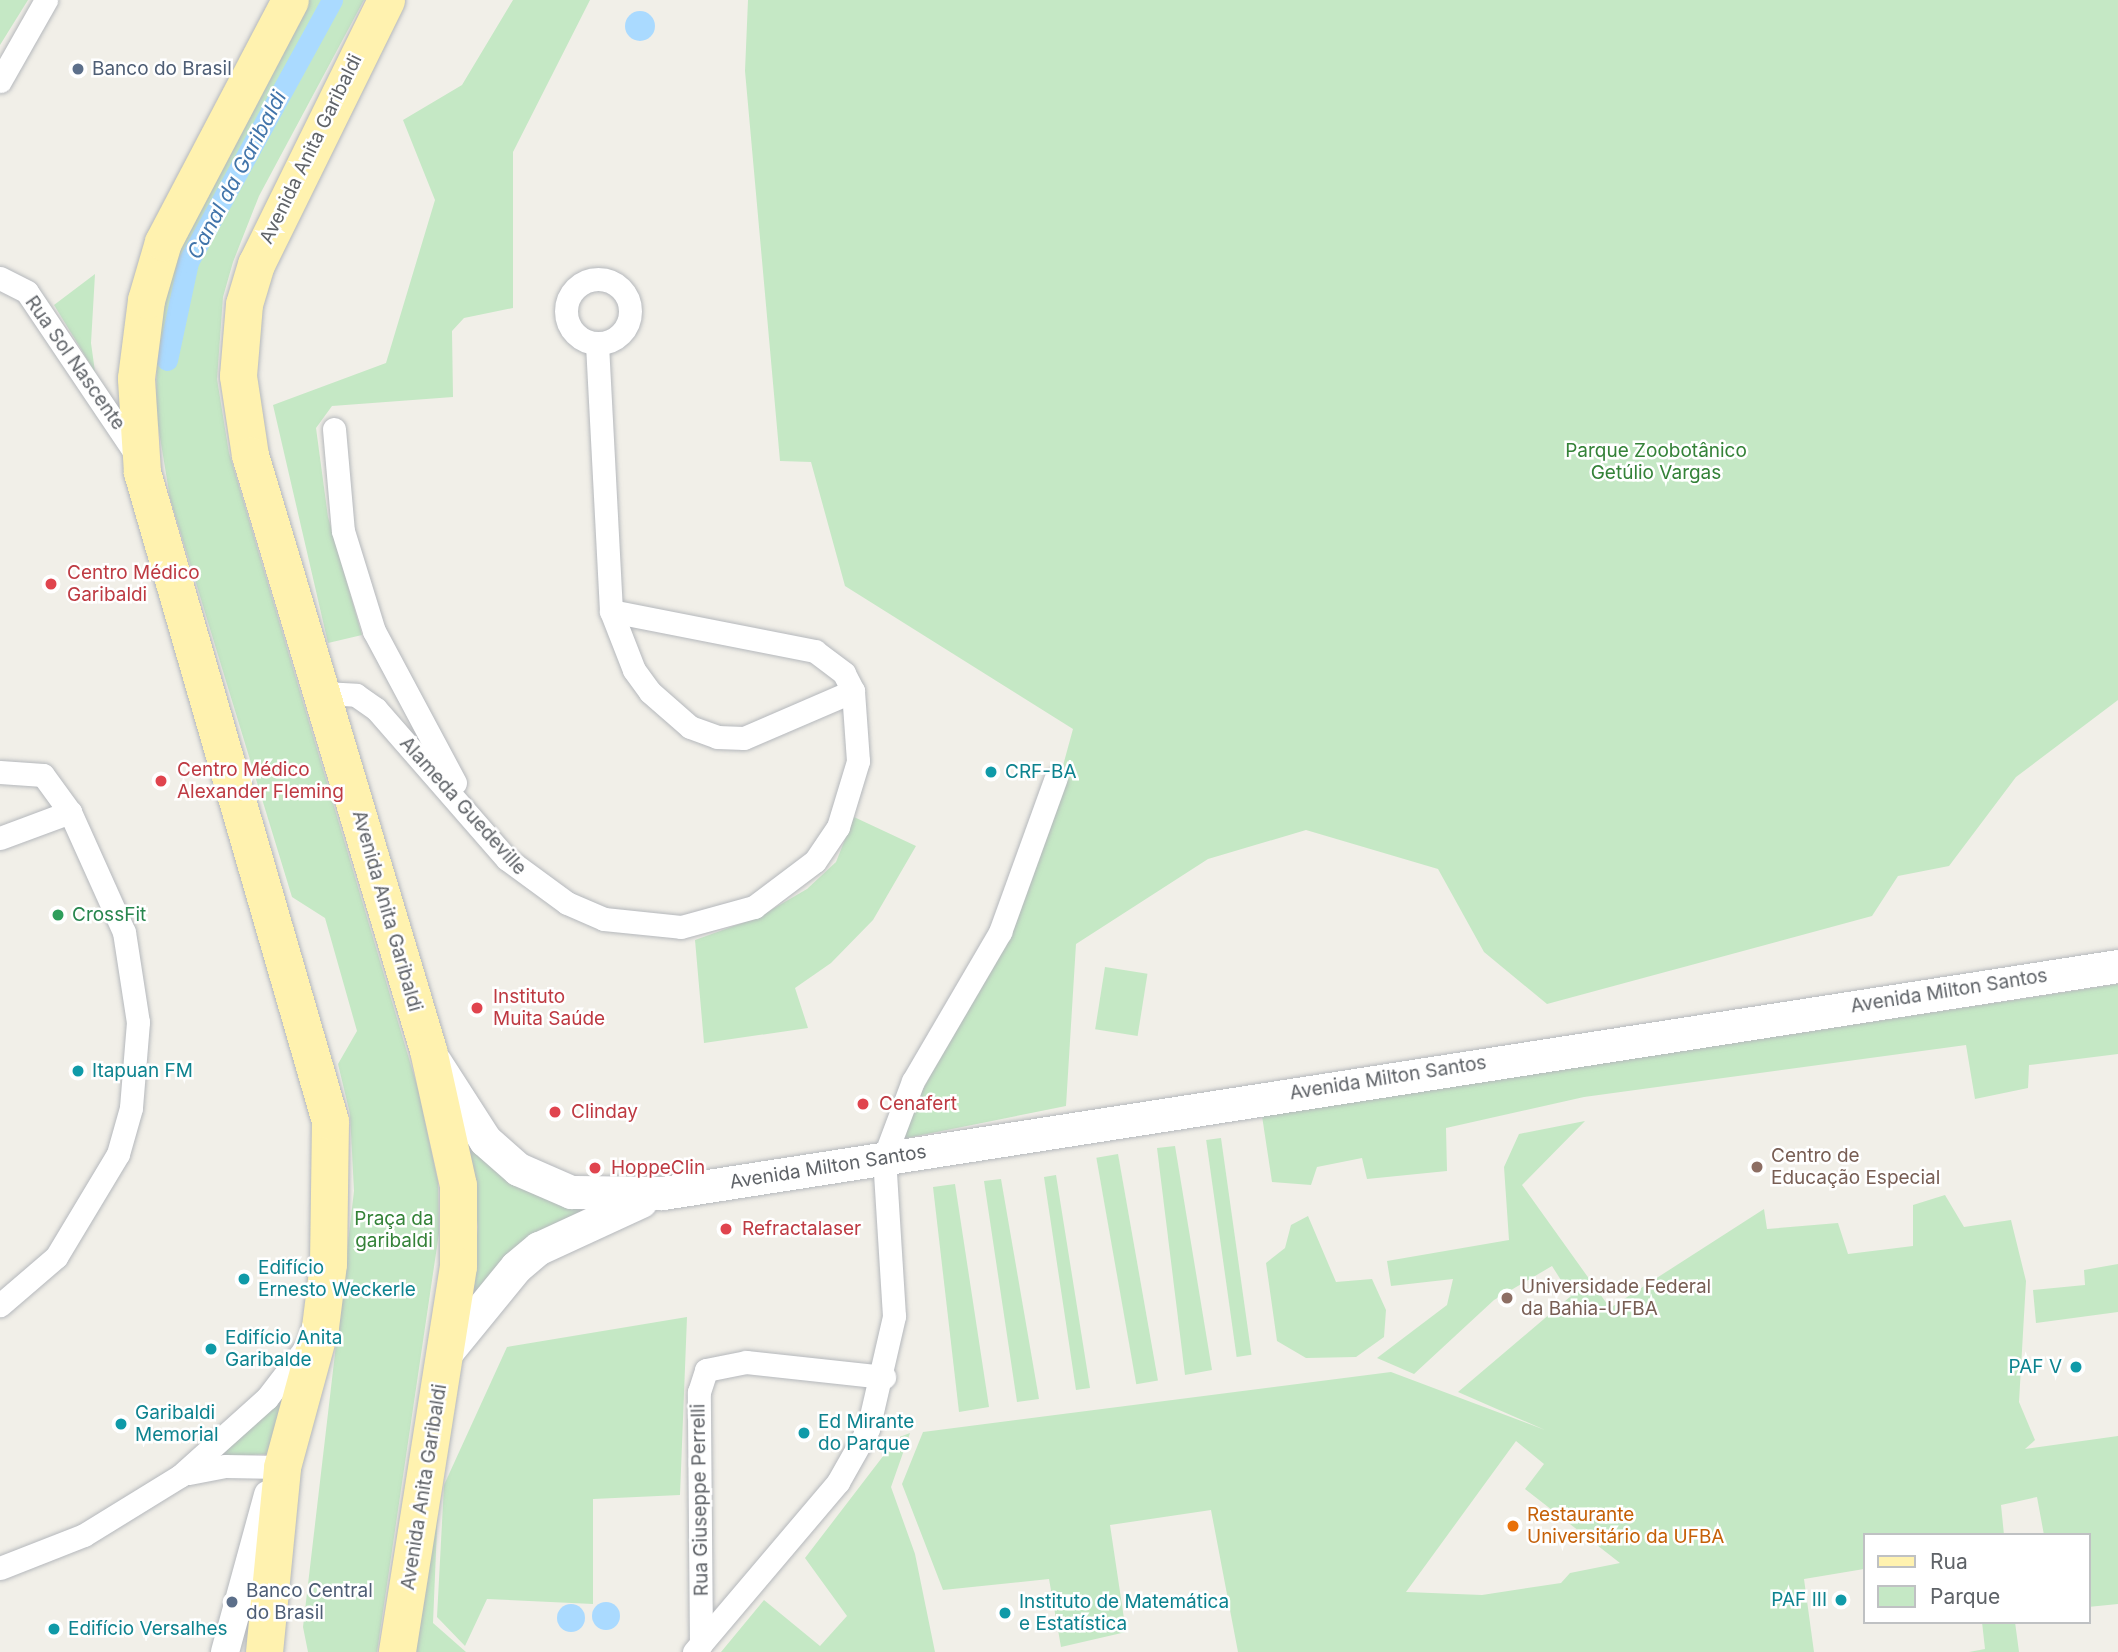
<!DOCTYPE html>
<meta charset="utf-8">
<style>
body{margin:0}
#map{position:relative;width:2118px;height:1652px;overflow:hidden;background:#f1efe8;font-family:Inter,sans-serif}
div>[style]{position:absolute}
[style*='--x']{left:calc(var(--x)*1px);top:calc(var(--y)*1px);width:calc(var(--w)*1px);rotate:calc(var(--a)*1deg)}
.green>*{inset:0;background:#c5e8c5;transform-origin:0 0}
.water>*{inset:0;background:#aadaff}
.round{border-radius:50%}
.canal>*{height:21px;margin:-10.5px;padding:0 10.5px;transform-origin:10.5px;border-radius:10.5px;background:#aadaff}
.roads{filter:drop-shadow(0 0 2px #b5b8bc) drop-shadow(0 0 2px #b5b8bc)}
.minor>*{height:23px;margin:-11.5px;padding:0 11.5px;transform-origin:11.5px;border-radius:11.5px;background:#fff}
.minor>.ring{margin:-11.5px;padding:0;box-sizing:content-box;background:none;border:23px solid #fff;border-radius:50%}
.tertiary>*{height:28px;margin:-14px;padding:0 14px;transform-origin:14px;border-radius:14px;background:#fff}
.secondary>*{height:33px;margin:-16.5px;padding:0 16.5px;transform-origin:16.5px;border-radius:16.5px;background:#fff}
.primary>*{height:37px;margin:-18.5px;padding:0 18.5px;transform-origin:18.5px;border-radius:18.5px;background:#fff2af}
.dots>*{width:19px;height:19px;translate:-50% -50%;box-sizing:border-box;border:4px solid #fff;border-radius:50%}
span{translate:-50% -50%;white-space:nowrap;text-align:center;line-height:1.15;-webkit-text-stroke:5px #fff;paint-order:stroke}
.service-label{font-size:19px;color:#4e5e75}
.left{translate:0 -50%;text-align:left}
.street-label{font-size:19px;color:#5f6368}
.park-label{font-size:19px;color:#348238}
.health-label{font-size:19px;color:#be3a42}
.culture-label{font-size:19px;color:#0d838f}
.right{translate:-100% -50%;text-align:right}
.leisure-label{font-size:19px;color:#27864d}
.education-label{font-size:19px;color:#785e54}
.food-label{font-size:19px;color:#c56008}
.water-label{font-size:21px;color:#4174aa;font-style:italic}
.legend{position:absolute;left:1863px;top:1533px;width:228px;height:91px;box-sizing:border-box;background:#fff;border:2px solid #bfc1c3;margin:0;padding:9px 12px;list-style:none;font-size:21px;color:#5f6368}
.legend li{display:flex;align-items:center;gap:14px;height:35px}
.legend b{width:35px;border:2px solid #bfc1c3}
</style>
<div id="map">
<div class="green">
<div style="clip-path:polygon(0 0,28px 0,0 45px)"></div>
<div style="clip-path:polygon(308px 0,364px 0,259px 196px,233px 262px,223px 297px,217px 379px,229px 453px,418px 1089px,438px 1182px,439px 1233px,377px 1652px,308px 1652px,303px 1627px,354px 1191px,350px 1114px,338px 1064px,357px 1031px,325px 918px,292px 897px,170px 498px,156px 413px,157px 331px,181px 241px)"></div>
<div style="clip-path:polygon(513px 0,590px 0,513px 152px,513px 308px,464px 318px,452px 331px,453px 397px,332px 406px,316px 428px,328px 517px,362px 635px,328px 643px,273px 405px,386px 363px,435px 200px,403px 120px,462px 85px)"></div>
<div style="clip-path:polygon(748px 0,2118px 0,2118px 700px,2016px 777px,1949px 866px,1898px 876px,1872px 916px,1547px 1004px,1484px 952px,1438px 869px,1306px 830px,1208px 859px,1076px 944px,1066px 1106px,897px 1140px,1010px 921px,1041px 846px,1073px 729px,845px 586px,811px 462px,780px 461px,745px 71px)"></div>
<div style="clip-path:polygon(95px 274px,91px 343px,95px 372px,54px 305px)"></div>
<div style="clip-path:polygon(854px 817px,916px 846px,873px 920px,831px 963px,795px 988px,808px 1028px,704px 1043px,695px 940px,759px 917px,807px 889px,836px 862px)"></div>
<div style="left:1105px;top:967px;width:43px;height:63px;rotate:9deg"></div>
<div style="clip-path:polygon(2118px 984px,2118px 1054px,2029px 1065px,2028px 1088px,1975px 1099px,1966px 1045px,1584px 1097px,1446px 1128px,1447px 1171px,1367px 1179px,1362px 1158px,1317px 1167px,1311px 1185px,1272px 1182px,1262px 1116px)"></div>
<div style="clip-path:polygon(evenodd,1585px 1121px,1522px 1185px,1610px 1308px,1764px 1209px,1767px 1229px,1838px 1223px,1848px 1254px,1913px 1246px,1913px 1205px,1945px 1195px,1964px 1227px,2011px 1220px,2026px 1281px,2019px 1402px,2035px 1440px,2025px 1449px,2118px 1436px,2118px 1604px,2088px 1607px,2088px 1535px,2044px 1535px,2037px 1497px,2001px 1505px,2004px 1535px,1864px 1535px,1864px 1569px,1804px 1579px,1814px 1652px,1238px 1652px,1211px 1510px,1110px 1525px,1126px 1632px,1061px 1647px,1049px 1579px,943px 1590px,902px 1484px,923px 1432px,1391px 1372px,1545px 1430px,1458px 1392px,1571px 1296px,1552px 1266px,1494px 1300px,1414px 1374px,1377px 1358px,1447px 1305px,1453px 1279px,1391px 1286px,1387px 1261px,1509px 1240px,1504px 1167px,1519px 1134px,1585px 1121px,1516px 1441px,1544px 1464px,1525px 1489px,1620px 1563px,1570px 1573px,1561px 1583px,1482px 1595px,1406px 1592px,1516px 1441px)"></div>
<div style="clip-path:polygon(464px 1134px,606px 1203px,468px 1313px,478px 1227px)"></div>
<div style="left:1221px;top:1138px;width:219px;height:15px;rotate:82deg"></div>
<div style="clip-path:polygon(1175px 1146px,1212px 1370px,1185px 1375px,1157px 1148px)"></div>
<div style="left:1118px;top:1154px;width:230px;height:22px;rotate:80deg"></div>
<div style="clip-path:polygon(1056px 1175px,1090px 1388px,1076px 1390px,1044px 1177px)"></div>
<div style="clip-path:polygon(1001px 1179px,1039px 1399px,1017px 1402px,984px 1181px)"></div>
<div style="clip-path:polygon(955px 1184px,989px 1407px,959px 1412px,933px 1187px)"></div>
<div style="clip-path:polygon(1308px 1216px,1336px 1282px,1372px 1279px,1386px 1310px,1384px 1337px,1356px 1357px,1306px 1358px,1277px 1341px,1266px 1263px,1285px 1248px,1291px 1225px)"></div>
<div style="clip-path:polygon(2118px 1264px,2118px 1312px,2036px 1323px,2033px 1290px,2085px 1285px,2084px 1270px)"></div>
<div style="clip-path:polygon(687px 1317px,680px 1495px,593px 1499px,593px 1604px,487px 1599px,465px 1646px,437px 1617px,444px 1485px,507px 1347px)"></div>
<div style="clip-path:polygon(283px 1398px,270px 1454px,213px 1457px)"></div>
<div style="clip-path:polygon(910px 1433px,891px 1487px,915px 1554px,935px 1652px,721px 1652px,764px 1600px,820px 1646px,847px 1616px,805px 1558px,897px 1438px)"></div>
<div style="clip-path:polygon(438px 1504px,433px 1623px,466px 1652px,403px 1652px)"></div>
<div style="clip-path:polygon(1982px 1622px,2015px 1622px,2019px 1652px,1969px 1652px,1985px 1649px)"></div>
</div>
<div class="water">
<div class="round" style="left:625px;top:11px;width:30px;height:30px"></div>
<div class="round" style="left:592px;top:1602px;width:28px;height:28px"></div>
<div class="round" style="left:557px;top:1604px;width:28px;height:28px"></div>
</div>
<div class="canal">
<div style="--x:167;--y:360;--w:100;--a:-77.9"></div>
<div style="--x:188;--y:262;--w:299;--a:-61.2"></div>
</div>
<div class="roads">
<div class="minor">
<div style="--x:0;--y:81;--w:93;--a:-60.4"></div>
<div style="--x:0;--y:278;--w:30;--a:27"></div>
<div style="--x:27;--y:292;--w:195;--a:56.1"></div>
<div class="ring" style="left:566px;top:279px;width:41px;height:41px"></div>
<div style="--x:597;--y:344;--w:267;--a:87"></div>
<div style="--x:611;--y:611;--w:63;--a:68.7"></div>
<div style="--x:634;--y:670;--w:27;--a:54"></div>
<div style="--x:650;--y:692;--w:53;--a:41.2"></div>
<div style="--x:690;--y:727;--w:29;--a:20"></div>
<div style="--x:717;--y:737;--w:27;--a:2"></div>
<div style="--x:744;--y:738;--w:119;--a:-23.3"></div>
<div style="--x:334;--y:429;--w:102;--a:85"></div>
<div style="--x:343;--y:531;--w:105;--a:72.8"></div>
<div style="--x:374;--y:631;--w:172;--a:61.9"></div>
<div style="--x:323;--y:693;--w:33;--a:3"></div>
<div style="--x:356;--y:695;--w:24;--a:35"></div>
<div style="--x:376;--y:709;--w:199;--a:48.9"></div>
<div style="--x:507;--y:859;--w:74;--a:36.3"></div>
<div style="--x:567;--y:903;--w:40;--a:23.4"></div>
<div style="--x:604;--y:919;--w:77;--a:5.9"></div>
<div style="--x:681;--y:927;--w:76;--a:-15.3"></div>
<div style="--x:754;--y:907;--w:76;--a:-37"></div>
<div style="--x:815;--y:861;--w:41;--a:-55.9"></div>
<div style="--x:838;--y:827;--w:69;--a:-73.1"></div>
<div style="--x:858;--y:761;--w:70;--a:-94.1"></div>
<div style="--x:853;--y:691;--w:20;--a:-117"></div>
<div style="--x:844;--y:673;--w:36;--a:-143"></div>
<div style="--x:815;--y:651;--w:208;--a:-168.9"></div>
<div style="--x:0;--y:772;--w:43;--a:4"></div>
<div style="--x:43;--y:775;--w:46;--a:53.9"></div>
<div style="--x:70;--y:812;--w:132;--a:65.8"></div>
<div style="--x:124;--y:932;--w:91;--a:81.2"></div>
<div style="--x:138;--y:1022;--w:86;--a:94.7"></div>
<div style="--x:131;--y:1108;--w:48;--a:105.8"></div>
<div style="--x:118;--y:1154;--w:120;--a:121"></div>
<div style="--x:56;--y:1257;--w:74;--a:139.4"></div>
<div style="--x:0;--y:838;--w:75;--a:-20.4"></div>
<div style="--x:189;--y:1473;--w:37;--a:-11"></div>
<div style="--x:225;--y:1466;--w:57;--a:1"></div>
<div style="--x:0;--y:1568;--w:90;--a:-21.4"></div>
<div style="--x:84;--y:1535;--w:113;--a:-31.6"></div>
<div style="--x:180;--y:1476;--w:117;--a:-41.9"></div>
<div style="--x:267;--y:1398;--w:64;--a:-52.6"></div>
<div style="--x:701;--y:1644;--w:252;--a:-90.5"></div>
<div style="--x:699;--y:1392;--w:23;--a:-72"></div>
<div style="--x:706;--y:1370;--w:41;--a:-11.3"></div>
<div style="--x:746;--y:1362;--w:139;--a:6.2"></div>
<div style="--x:694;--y:1652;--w:223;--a:-49.7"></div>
<div style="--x:838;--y:1482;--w:61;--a:-60.5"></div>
<div style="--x:868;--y:1429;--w:116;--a:-77"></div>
<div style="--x:894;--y:1316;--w:158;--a:-93.6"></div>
<div style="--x:884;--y:1158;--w:82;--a:-69.4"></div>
<div style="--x:913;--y:1081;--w:173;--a:-59.7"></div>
<div style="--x:1000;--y:932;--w:162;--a:-70.1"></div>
</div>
<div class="tertiary">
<div style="--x:225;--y:1652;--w:163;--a:-74.7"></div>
</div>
<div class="secondary">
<div style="--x:435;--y:1062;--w:93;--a:57.3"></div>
<div style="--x:485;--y:1140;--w:44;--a:41.3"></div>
<div style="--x:518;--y:1169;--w:58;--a:23.5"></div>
<div style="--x:571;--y:1192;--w:92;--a:0.6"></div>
<div style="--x:663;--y:1193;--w:1473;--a:-8.87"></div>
<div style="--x:445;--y:1354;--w:112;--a:-50.8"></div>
<div style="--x:516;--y:1267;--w:30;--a:-40"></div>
<div style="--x:539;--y:1248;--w:112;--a:-24.7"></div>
</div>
<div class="primary">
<div style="--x:386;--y:0;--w:294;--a:116.2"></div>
<div style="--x:256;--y:264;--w:42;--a:106.7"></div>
<div style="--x:244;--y:304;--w:72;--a:94.8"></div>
<div style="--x:238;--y:376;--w:80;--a:81.4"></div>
<div style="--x:250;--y:455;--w:621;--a:73.34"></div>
<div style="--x:428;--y:1050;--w:138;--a:77.5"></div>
<div style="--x:458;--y:1185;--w:81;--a:90"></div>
<div style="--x:458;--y:1266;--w:391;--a:99"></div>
<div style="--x:264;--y:1652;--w:186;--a:-84.4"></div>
<div style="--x:282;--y:1467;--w:145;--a:-74.8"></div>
<div style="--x:320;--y:1327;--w:64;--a:-82.8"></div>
<div style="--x:328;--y:1264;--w:143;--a:-89.2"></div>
<div style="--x:330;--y:1121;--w:676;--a:-106.16"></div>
<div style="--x:142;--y:472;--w:94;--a:-93.7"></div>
<div style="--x:136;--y:378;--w:79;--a:-82.7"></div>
<div style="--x:146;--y:300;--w:60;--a:-73.7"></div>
<div style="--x:163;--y:242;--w:273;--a:-62.3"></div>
</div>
</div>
<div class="dots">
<div style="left:78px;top:69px;background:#5c6f8a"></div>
<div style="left:51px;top:584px;background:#e0444e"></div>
<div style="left:991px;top:772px;background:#0f9aa8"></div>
<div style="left:161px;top:781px;background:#e0444e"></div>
<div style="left:58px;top:915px;background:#2e9e5b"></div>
<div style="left:477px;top:1008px;background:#e0444e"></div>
<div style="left:78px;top:1071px;background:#0f9aa8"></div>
<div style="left:863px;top:1104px;background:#e0444e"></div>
<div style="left:555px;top:1112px;background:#e0444e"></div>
<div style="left:1757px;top:1167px;background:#8d6e63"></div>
<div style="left:595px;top:1168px;background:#e0444e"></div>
<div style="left:726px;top:1229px;background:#e0444e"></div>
<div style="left:244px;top:1279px;background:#0f9aa8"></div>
<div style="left:1507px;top:1298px;background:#8d6e63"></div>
<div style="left:211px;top:1349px;background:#0f9aa8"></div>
<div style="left:2076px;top:1367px;background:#0f9aa8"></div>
<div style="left:121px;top:1424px;background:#0f9aa8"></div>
<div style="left:804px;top:1433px;background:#0f9aa8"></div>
<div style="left:1513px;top:1526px;background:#e8710a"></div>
<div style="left:1841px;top:1600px;background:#0f9aa8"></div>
<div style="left:232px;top:1602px;background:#5c6f8a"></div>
<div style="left:1005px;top:1613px;background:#0f9aa8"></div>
<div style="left:54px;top:1629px;background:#0f9aa8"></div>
</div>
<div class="service-label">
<span class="left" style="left:92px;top:69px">Banco do Brasil</span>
<span class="left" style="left:246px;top:1602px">Banco Central<br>do Brasil</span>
</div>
<div class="street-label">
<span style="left:311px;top:149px;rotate:-64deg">Avenida Anita Garibaldi</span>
<span style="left:75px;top:363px;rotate:55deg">Rua Sol Nascente</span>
<span style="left:463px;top:806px;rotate:48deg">Alameda Guedeville</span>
<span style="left:387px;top:911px;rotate:74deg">Avenida Anita Garibaldi</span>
<span style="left:1949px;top:991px;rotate:-9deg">Avenida Milton Santos</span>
<span style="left:1388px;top:1078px;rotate:-9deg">Avenida Milton Santos</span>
<span style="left:828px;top:1167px;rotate:-9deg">Avenida Milton Santos</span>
<span style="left:424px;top:1487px;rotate:-81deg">Avenida Anita Garibaldi</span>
<span style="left:700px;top:1500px;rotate:-91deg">Rua Giuseppe Perrelli</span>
</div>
<div class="park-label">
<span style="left:1656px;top:462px">Parque Zoobotânico<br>Getúlio Vargas</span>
<span style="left:394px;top:1230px">Praça da<br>garibaldi</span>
</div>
<div class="health-label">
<span class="left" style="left:67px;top:584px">Centro Médico<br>Garibaldi</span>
<span class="left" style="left:177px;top:781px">Centro Médico<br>Alexander Fleming</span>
<span class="left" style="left:493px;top:1008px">Instituto<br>Muita Saúde</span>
<span class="left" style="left:879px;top:1104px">Cenafert</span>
<span class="left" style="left:571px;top:1112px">Clinday</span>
<span class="left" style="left:611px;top:1168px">HoppeClin</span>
<span class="left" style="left:742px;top:1229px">Refractalaser</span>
</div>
<div class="culture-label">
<span class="left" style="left:1005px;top:772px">CRF-BA</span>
<span class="left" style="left:92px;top:1071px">Itapuan FM</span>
<span class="left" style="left:258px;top:1279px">Edifício<br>Ernesto Weckerle</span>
<span class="left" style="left:225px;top:1349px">Edifício Anita<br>Garibalde</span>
<span class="right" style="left:2062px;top:1367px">PAF V</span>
<span class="left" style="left:135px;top:1424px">Garibaldi<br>Memorial</span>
<span class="left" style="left:818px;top:1433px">Ed Mirante<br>do Parque</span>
<span class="right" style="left:1827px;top:1600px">PAF III</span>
<span class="left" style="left:1019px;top:1613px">Instituto de Matemática<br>e Estatística</span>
<span class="left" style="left:68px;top:1629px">Edifício Versalhes</span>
</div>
<div class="leisure-label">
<span class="left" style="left:72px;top:915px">CrossFit</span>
</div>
<div class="education-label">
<span class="left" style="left:1771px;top:1167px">Centro de<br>Educação Especial</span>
<span class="left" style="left:1521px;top:1298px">Universidade Federal<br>da Bahia-UFBA</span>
</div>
<div class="food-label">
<span class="left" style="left:1527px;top:1526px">Restaurante<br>Universitário da UFBA</span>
</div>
<div class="water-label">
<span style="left:237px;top:175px;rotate:-62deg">Canal da Garibaldi</span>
</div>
<ul class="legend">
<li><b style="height:9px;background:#fff2af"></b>Rua</li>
<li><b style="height:19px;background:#c5e8c5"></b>Parque</li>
</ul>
</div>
